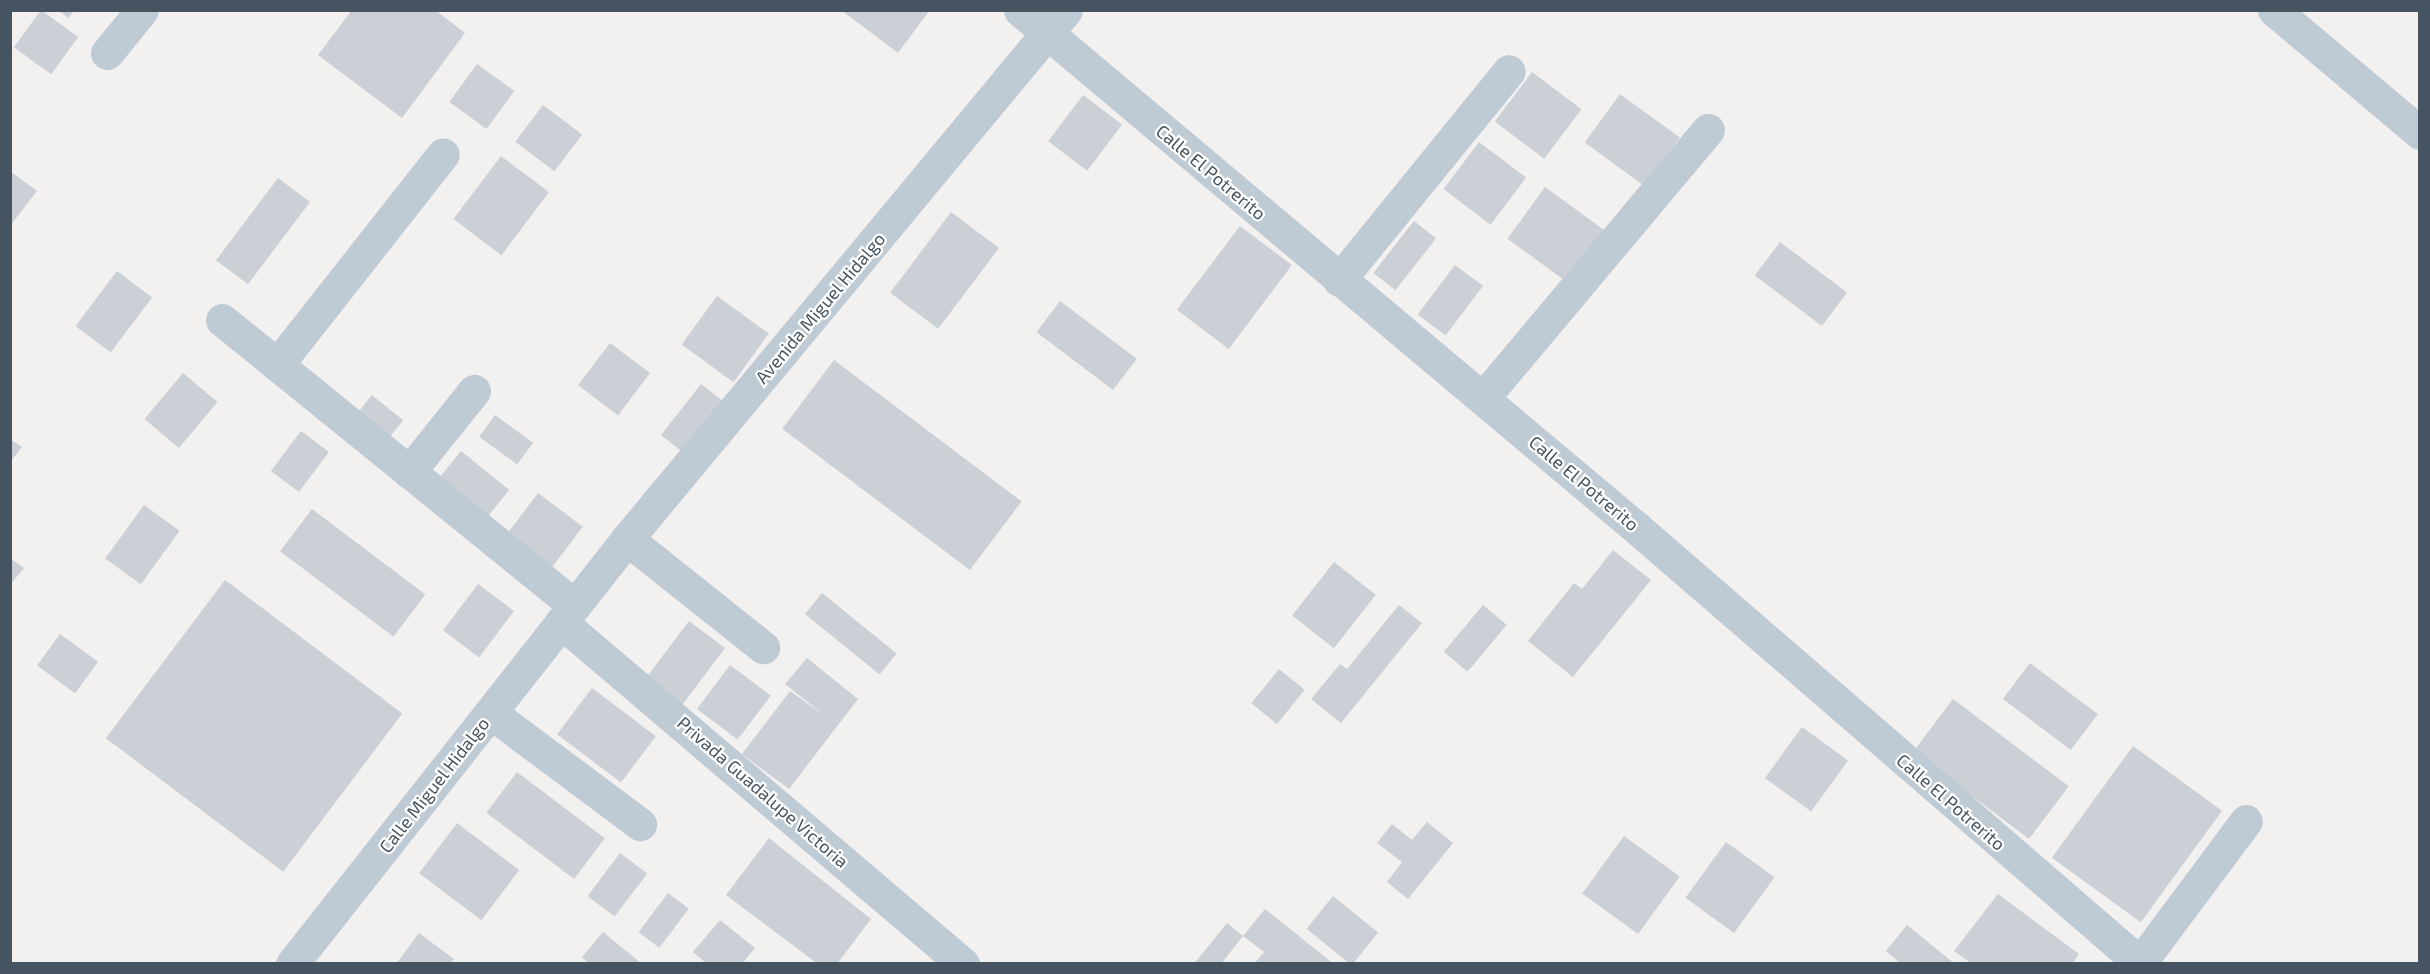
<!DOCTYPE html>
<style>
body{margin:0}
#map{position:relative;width:2430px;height:974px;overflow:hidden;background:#f3f0f0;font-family:"Exo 2",sans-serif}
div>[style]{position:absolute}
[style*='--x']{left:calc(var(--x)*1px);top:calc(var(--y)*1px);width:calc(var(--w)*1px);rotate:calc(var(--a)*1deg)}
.building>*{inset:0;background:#cbcfd6;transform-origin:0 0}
.street>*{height:33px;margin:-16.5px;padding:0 16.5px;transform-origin:16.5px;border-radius:16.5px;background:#bfcbd4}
span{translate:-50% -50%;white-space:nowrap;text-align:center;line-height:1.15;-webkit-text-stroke:4.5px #fff;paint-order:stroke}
.street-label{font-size:18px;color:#455460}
.frame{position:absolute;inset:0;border:12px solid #455460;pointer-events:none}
</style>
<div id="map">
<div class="building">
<div style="left:41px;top:10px;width:46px;height:46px;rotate:36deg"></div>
<div style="clip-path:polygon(58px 10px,75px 10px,68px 18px)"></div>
<div style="clip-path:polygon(352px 10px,435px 10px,465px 33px,402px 118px,318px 55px)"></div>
<div style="clip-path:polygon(841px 10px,930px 10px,898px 53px)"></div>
<div style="left:477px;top:64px;width:46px;height:47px;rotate:36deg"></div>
<div style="left:1532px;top:72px;width:62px;height:62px;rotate:37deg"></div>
<div style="left:1620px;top:94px;width:74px;height:60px;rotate:36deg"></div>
<div style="left:1083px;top:95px;width:49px;height:58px;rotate:37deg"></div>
<div style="left:543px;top:105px;width:49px;height:46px;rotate:37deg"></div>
<div style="left:1479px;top:142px;width:59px;height:59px;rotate:37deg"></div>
<div style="left:501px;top:156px;width:60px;height:79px;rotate:37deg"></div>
<div style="clip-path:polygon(10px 171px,37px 191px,10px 226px)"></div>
<div style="left:278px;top:178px;width:40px;height:103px;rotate:37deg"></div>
<div style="left:1545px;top:187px;width:74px;height:64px;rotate:36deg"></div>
<div style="left:951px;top:212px;width:60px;height:101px;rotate:37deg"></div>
<div style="left:1414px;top:221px;width:28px;height:66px;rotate:38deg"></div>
<div style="left:1240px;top:226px;width:65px;height:105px;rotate:37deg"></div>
<div style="left:1780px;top:242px;width:84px;height:42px;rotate:37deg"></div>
<div style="left:1455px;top:265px;width:35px;height:62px;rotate:37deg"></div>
<div style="left:117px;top:271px;width:44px;height:69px;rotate:37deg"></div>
<div style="left:717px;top:296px;width:64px;height:60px;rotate:36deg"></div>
<div style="left:1060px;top:301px;width:96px;height:39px;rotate:37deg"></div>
<div style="left:610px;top:343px;width:50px;height:53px;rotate:37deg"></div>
<div style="left:834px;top:360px;width:235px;height:86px;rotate:37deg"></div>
<div style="left:183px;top:373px;width:45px;height:60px;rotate:40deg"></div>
<div style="left:701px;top:384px;width:31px;height:65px;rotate:38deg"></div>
<div style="left:372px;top:395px;width:40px;height:26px;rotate:39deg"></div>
<div style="left:495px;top:415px;width:47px;height:27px;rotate:36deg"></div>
<div style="left:301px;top:431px;width:35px;height:50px;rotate:37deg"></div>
<div style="clip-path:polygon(10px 439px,22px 447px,10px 462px)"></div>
<div style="left:461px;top:451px;width:62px;height:39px;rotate:39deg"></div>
<div style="left:538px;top:493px;width:56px;height:62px;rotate:37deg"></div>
<div style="left:144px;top:505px;width:44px;height:66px;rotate:36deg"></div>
<div style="left:312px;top:509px;width:142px;height:53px;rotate:37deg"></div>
<div style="clip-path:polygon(1613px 550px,1651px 580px,1573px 677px,1528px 641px,1574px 583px,1582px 589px)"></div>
<div style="clip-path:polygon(10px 558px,24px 568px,10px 585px)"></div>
<div style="left:1334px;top:562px;width:53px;height:68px;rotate:38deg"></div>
<div style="left:225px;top:580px;width:222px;height:198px;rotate:37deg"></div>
<div style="left:478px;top:584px;width:45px;height:58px;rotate:37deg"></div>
<div style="left:822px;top:593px;width:96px;height:27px;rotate:39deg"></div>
<div style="clip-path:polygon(1399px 605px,1422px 623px,1341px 723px,1311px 699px,1340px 664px,1347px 669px)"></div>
<div style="left:1483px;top:605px;width:31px;height:61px;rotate:40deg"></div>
<div style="left:689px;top:621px;width:45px;height:74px;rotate:37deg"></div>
<div style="left:60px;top:634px;width:47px;height:39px;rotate:36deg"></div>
<div style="clip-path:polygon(807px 658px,858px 699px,789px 789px,742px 754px,790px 691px,824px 715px,785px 684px)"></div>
<div style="left:2030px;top:663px;width:85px;height:45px;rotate:37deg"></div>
<div style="left:730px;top:665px;width:51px;height:55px;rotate:37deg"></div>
<div style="left:1279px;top:669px;width:33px;height:44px;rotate:39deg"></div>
<div style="left:592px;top:688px;width:80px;height:58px;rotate:37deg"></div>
<div style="left:1953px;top:699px;width:145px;height:66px;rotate:37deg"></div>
<div style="left:1802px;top:727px;width:57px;height:63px;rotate:36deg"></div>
<div style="left:2133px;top:746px;width:110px;height:138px;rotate:36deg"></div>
<div style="left:517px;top:772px;width:110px;height:51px;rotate:37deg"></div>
<div style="clip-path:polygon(1427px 822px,1453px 843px,1408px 899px,1387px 882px,1402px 862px,1377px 843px,1392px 824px,1412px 840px)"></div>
<div style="left:457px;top:823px;width:78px;height:63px;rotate:37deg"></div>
<div style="left:1624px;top:836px;width:69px;height:71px;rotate:36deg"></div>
<div style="clip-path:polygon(769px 838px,871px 919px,837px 964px,818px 964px,726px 895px)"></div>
<div style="left:1726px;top:842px;width:60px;height:69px;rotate:36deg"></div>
<div style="left:620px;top:853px;width:34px;height:54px;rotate:37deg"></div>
<div style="left:668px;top:893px;width:26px;height:49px;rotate:37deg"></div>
<div style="clip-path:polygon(1998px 894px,2079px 954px,2072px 964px,1972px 964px,1954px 951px)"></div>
<div style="left:1333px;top:896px;width:58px;height:42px;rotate:39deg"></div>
<div style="clip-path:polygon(1265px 909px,1334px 964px,1254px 964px,1264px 952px,1243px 936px)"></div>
<div style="clip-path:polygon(720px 920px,755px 948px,742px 964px,707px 964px,693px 952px)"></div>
<div style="clip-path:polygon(1227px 923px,1243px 936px,1221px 964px,1194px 964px)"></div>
<div style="clip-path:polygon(1907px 925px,1955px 964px,1901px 964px,1886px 951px)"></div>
<div style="clip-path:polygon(603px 932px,642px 964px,589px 964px,582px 957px)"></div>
<div style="clip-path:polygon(419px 933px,454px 959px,450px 964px,396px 964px)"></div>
</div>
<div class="street">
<div style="--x:1020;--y:10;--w:808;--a:40.03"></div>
<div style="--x:1639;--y:530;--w:664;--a:40.84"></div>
<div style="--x:2274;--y:10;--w:191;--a:40.1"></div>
<div style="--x:107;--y:53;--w:55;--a:-50.9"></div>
<div style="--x:1339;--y:280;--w:269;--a:-50.9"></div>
<div style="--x:222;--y:320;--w:453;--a:39"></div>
<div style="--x:277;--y:365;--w:268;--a:-51.8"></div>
<div style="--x:1483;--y:398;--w:350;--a:-50"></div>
<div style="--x:409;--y:472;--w:104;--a:-51.3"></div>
<div style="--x:627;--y:539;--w:174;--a:38.5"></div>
<div style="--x:561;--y:622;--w:528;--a:40.39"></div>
<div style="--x:491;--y:713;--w:186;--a:36.7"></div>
<div style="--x:2140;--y:963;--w:177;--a:-53.3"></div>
<div style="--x:292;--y:964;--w:541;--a:-51.75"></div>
<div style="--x:627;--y:539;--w:687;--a:-50.31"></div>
</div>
<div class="street-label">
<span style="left:1211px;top:172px;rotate:40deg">Calle El Potrerito</span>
<span style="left:820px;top:308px;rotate:-50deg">Avenida Miguel Hidalgo</span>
<span style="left:1584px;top:483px;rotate:40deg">Calle El Potrerito</span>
<span style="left:434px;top:785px;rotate:-52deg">Calle Miguel Hidalgo</span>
<span style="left:763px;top:792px;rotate:41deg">Privada Guadalupe Victoria</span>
<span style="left:1951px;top:802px;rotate:41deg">Calle El Potrerito</span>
</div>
<div class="frame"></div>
</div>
